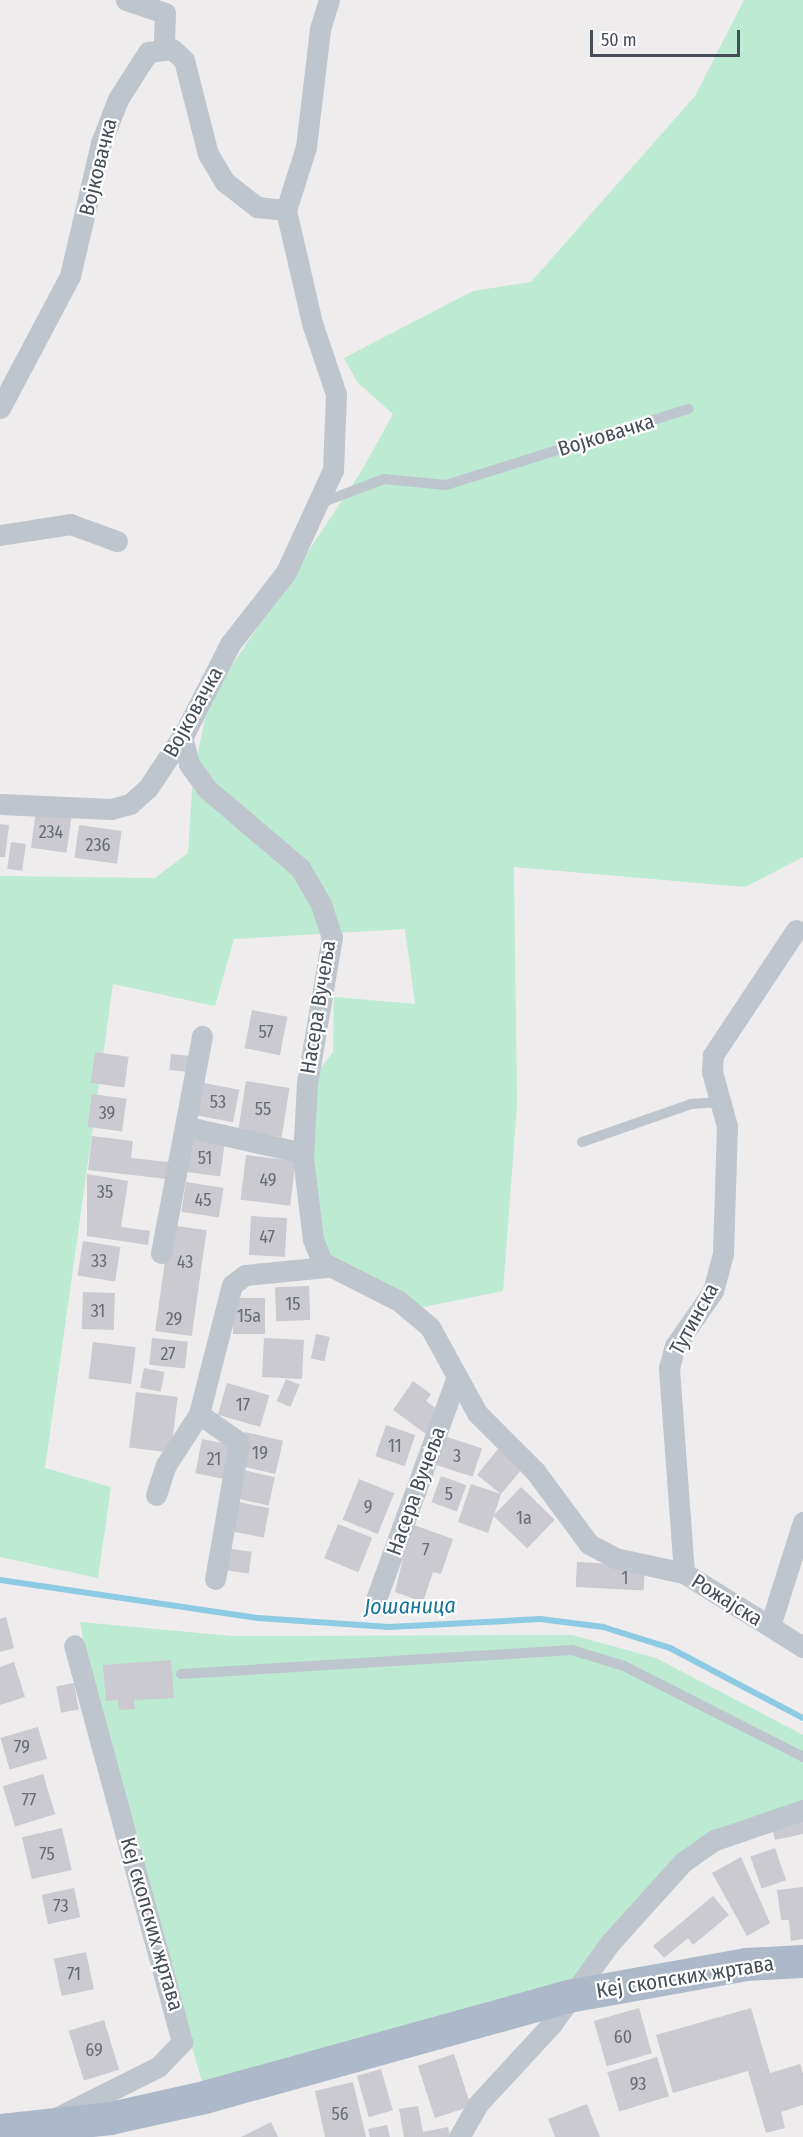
<!DOCTYPE html>
<meta charset="utf-8">
<style>
body{margin:0}
#map{position:relative;width:803px;height:2137px;overflow:hidden;background:#eeecec;font-family:"Fira Sans Condensed",sans-serif}
div>[style]{position:absolute}
[style*='--x']{left:calc(var(--x)*1px);top:calc(var(--y)*1px);width:calc(var(--w)*1px);rotate:calc(var(--a)*1deg)}
.green>*{inset:0;background:#bcead2}
.stream>*{height:6px;margin:-3px;padding:0 3px;transform-origin:3px;border-radius:3px;background:#8dcae3}
.building>*{inset:0;background:#cacad0;transform-origin:0 0}
.service>*{height:10px;margin:-5px;padding:0 5px;transform-origin:5px;border-radius:5px;background:#bec5cd}
.minor>*{height:21px;margin:-10.5px;padding:0 10.5px;transform-origin:10.5px;border-radius:10.5px;background:#bec5cd}
.primary>*{height:33px;margin:-16.5px;padding:0 16.5px;transform-origin:16.5px;border-radius:16.5px;background:#adb9c9}
span{translate:-50% -50%;white-space:nowrap;text-align:center;line-height:1.15;-webkit-text-stroke:4.5px #fff;paint-order:stroke}
.number-label{font-size:18px;color:#676c75}
.number-label span{-webkit-text-stroke-width:0}
.street-label{font-size:21px;color:#464d57}
.water-label{font-size:22px;color:#177399;font-style:italic}
.scale{position:absolute;left:590px;top:30px;width:150px;height:27px;box-sizing:border-box;border:3px solid #464d57;border-top:0;padding-left:8px;font-size:18px;line-height:21px;white-space:nowrap;color:#464d57;-webkit-text-stroke:4px #fff;paint-order:stroke}
</style>
<div id="map">
<div class="green">
<div style="clip-path:polygon(744px 0,803px 0,803px 857px,745px 887px,514px 867px,517px 1105px,503px 1291px,418px 1308px,328px 1259px,308px 1155px,312px 1080px,333px 1052px,334px 997px,415px 1004px,405px 929px,234px 939px,215px 1006px,113px 984px,45px 1468px,111px 1487px,98px 1578px,0 1557px,0 876px,155px 878px,188px 853px,193px 776px,209px 700px,361px 472px,393px 414px,358px 383px,344px 358px,473px 291px,531px 282px,695px 96px)"></div>
<div style="clip-path:polygon(80px 1622px,232px 1636px,572px 1635px,656px 1658px,803px 1735px,803px 1810px,715px 1840px,590px 1974px,203px 2085px,99px 1730px)"></div>
</div>
<div class="stream">
<div style="--x:0;--y:1580;--w:261;--a:8.4"></div>
<div style="--x:258;--y:1618;--w:131;--a:3.9"></div>
<div style="--x:389;--y:1627;--w:151;--a:-3"></div>
<div style="--x:540;--y:1619;--w:64;--a:7.2"></div>
<div style="--x:603;--y:1627;--w:70;--a:17.4"></div>
<div style="--x:670;--y:1648;--w:150;--a:27.8"></div>
</div>
<div class="building">
<div style="left:36px;top:811px;width:36px;height:37px;rotate:8deg"></div>
<div style="clip-path:polygon(0 824px,9px 825px,5px 857px,0 857px)"></div>
<div style="left:79px;top:825px;width:43px;height:33px;rotate:8deg"></div>
<div style="left:11px;top:842px;width:15px;height:27px;rotate:8deg"></div>
<div style="left:252px;top:1010px;width:36px;height:39px;rotate:11deg"></div>
<div style="left:95px;top:1052px;width:34px;height:31px;rotate:8deg"></div>
<div style="left:171px;top:1054px;width:19px;height:16px;rotate:6deg"></div>
<div style="left:246px;top:1081px;width:44px;height:50px;rotate:9deg"></div>
<div style="left:204px;top:1083px;width:36px;height:33px;rotate:11deg"></div>
<div style="left:92px;top:1094px;width:35px;height:33px;rotate:8deg"></div>
<div style="clip-path:polygon(92px 1136px,133px 1141px,131px 1158px,169px 1162px,167px 1179px,88px 1170px)"></div>
<div style="left:190px;top:1139px;width:35px;height:33px;rotate:8deg"></div>
<div style="left:246px;top:1155px;width:50px;height:45px;rotate:7deg"></div>
<div style="clip-path:polygon(87px 1174px,128px 1181px,121px 1227px,150px 1231px,148px 1245px,87px 1236px)"></div>
<div style="left:186px;top:1182px;width:38px;height:30px;rotate:9deg"></div>
<div style="left:251px;top:1216px;width:36px;height:39px;rotate:3deg"></div>
<div style="left:170px;top:1225px;width:37px;height:107px;rotate:8deg"></div>
<div style="left:83px;top:1241px;width:38px;height:35px;rotate:9deg"></div>
<div style="left:309px;top:1286px;width:34px;height:34px;rotate:88deg"></div>
<div style="left:83px;top:1292px;width:32px;height:37px;rotate:2deg"></div>
<div style="left:233px;top:1298px;width:32px;height:36px"></div>
<div style="left:316px;top:1334px;width:14px;height:25px;rotate:12deg"></div>
<div style="left:152px;top:1338px;width:36px;height:27px;rotate:6deg"></div>
<div style="left:264px;top:1338px;width:40px;height:39px;rotate:3deg"></div>
<div style="left:93px;top:1342px;width:43px;height:37px;rotate:7deg"></div>
<div style="left:144px;top:1368px;width:21px;height:20px;rotate:11deg"></div>
<div style="left:286px;top:1379px;width:15px;height:24px;rotate:23deg"></div>
<div style="clip-path:polygon(413px 1381px,431px 1394px,426px 1401px,441px 1412px,426px 1434px,393px 1410px)"></div>
<div style="left:227px;top:1383px;width:44px;height:33px;rotate:16deg"></div>
<div style="left:136px;top:1392px;width:42px;height:56px;rotate:7deg"></div>
<div style="left:386px;top:1425px;width:31px;height:33px;rotate:19deg"></div>
<div style="left:245px;top:1432px;width:39px;height:34px;rotate:13deg"></div>
<div style="left:441px;top:1435px;width:43px;height:30px;rotate:18deg"></div>
<div style="left:202px;top:1439px;width:31px;height:35px;rotate:11deg"></div>
<div style="clip-path:polygon(498px 1449px,522px 1469px,501px 1494px,488px 1533px,458px 1522px,471px 1484px,501px 1494px,477px 1475px)"></div>
<div style="left:239px;top:1469px;width:37px;height:29px;rotate:13deg"></div>
<div style="left:441px;top:1476px;width:27px;height:28px;rotate:20deg"></div>
<div style="left:359px;top:1479px;width:38px;height:44px;rotate:22deg"></div>
<div style="left:521px;top:1487px;width:47px;height:40px;rotate:44deg"></div>
<div style="left:233px;top:1501px;width:37px;height:30px;rotate:11deg"></div>
<div style="left:338px;top:1524px;width:37px;height:37px;rotate:22deg"></div>
<div style="clip-path:polygon(411px 1524px,453px 1539px,441px 1574px,433px 1572px,423px 1602px,395px 1592px)"></div>
<div style="left:225px;top:1548px;width:27px;height:22px;rotate:8deg"></div>
<div style="left:577px;top:1562px;width:68px;height:25px;rotate:3deg"></div>
<div style="clip-path:polygon(6px 1617px,14px 1648px,0 1652px,0 1619px)"></div>
<div style="clip-path:polygon(171px 1660px,174px 1698px,134px 1700px,135px 1709px,119px 1710px,118px 1700px,106px 1701px,103px 1665px)"></div>
<div style="clip-path:polygon(14px 1662px,25px 1697px,0 1705px,0 1667px)"></div>
<div style="left:74px;top:1683px;width:27px;height:18px;rotate:80deg"></div>
<div style="left:38px;top:1727px;width:33px;height:39px;rotate:74deg"></div>
<div style="left:43px;top:1774px;width:42px;height:42px;rotate:73deg"></div>
<div style="clip-path:polygon(803px 1813px,803px 1834px,775px 1840px,770px 1820px)"></div>
<div style="left:62px;top:1828px;width:43px;height:41px;rotate:77deg"></div>
<div style="left:775px;top:1848px;width:34px;height:26px;rotate:71deg"></div>
<div style="clip-path:polygon(741px 1857px,770px 1923px,747px 1936px,712px 1873px)"></div>
<div style="clip-path:polygon(803px 1887px,803px 1939px,791px 1941px,789px 1920px,781px 1920px,777px 1890px)"></div>
<div style="left:74px;top:1888px;width:30px;height:33px;rotate:78deg"></div>
<div style="clip-path:polygon(713px 1896px,729px 1915px,693px 1945px,688px 1938px,664px 1958px,653px 1946px)"></div>
<div style="left:86px;top:1952px;width:38px;height:33px;rotate:78deg"></div>
<div style="left:639px;top:2008px;width:47px;height:47px;rotate:74deg"></div>
<div style="clip-path:polygon(751px 2008px,770px 2073px,800px 2064px,803px 2074px,803px 2105px,781px 2112px,785px 2128px,766px 2133px,748px 2071px,673px 2093px,656px 2035px)"></div>
<div style="left:104px;top:2020px;width:52px;height:37px;rotate:73deg"></div>
<div style="left:454px;top:2054px;width:55px;height:38px;rotate:72deg"></div>
<div style="left:657px;top:2057px;width:41px;height:52px;rotate:73deg"></div>
<div style="left:381px;top:2069px;width:43px;height:25px;rotate:74deg"></div>
<div style="clip-path:polygon(353px 2082px,366px 2137px,325px 2137px,315px 2091px)"></div>
<div style="clip-path:polygon(587px 2104px,600px 2137px,555px 2137px,548px 2119px)"></div>
<div style="clip-path:polygon(418px 2106px,423px 2132px,448px 2127px,450px 2137px,404px 2137px,399px 2109px)"></div>
<div style="clip-path:polygon(271px 2122px,278px 2137px,241px 2137px)"></div>
<div style="clip-path:polygon(387px 2125px,390px 2137px,370px 2137px,368px 2129px)"></div>
</div>
<div class="service">
<div style="--x:318;--y:504;--w:71;--a:-20.7"></div>
<div style="--x:384;--y:479;--w:62;--a:5.5"></div>
<div style="--x:446;--y:485;--w:254;--a:-17.4"></div>
<div style="--x:582;--y:1142;--w:115;--a:-19.2"></div>
<div style="--x:691;--y:1104;--w:31;--a:-4"></div>
<div style="--x:181;--y:1674;--w:392;--a:-3.5"></div>
<div style="--x:572;--y:1650;--w:54;--a:17.1"></div>
<div style="--x:624;--y:1666;--w:201;--a:26.9"></div>
</div>
<div class="minor">
<div style="--x:126;--y:0;--w:41;--a:18.4"></div>
<div style="--x:165;--y:13;--w:34;--a:92"></div>
<div style="--x:0;--y:408;--w:149;--a:-62.1"></div>
<div style="--x:70;--y:276;--w:137;--a:-76.9"></div>
<div style="--x:101;--y:143;--w:47;--a:-68.9"></div>
<div style="--x:118;--y:99;--w:56;--a:-57.4"></div>
<div style="--x:148;--y:52;--w:24;--a:-7"></div>
<div style="--x:172;--y:49;--w:16;--a:43"></div>
<div style="--x:184;--y:60;--w:97;--a:75.7"></div>
<div style="--x:208;--y:154;--w:33;--a:59"></div>
<div style="--x:225;--y:182;--w:41;--a:38"></div>
<div style="--x:257;--y:207;--w:29;--a:6"></div>
<div style="--x:0;--y:535;--w:71;--a:-8.9"></div>
<div style="--x:70;--y:524;--w:50;--a:19.9"></div>
<div style="--x:182;--y:737;--w:28;--a:75"></div>
<div style="--x:189;--y:764;--w:31;--a:54"></div>
<div style="--x:207;--y:789;--w:122;--a:40.3"></div>
<div style="--x:300;--y:868;--w:42;--a:59.7"></div>
<div style="--x:321;--y:904;--w:35;--a:72"></div>
<div style="--x:332;--y:937;--w:148;--a:99.7"></div>
<div style="--x:307;--y:1083;--w:75;--a:93.1"></div>
<div style="--x:303;--y:1158;--w:82;--a:83"></div>
<div style="--x:313;--y:1239;--w:25;--a:69"></div>
<div style="--x:322;--y:1262;--w:86;--a:26.9"></div>
<div style="--x:399;--y:1301;--w:40;--a:40"></div>
<div style="--x:430;--y:1327;--w:98;--a:61.3"></div>
<div style="--x:477;--y:1413;--w:82;--a:45"></div>
<div style="--x:535;--y:1471;--w:91;--a:53.5"></div>
<div style="--x:589;--y:1544;--w:30;--a:28"></div>
<div style="--x:615;--y:1558;--w:71;--a:12.3"></div>
<div style="--x:684;--y:1573;--w:140;--a:31.9"></div>
<div style="--x:0;--y:804;--w:111;--a:2.6"></div>
<div style="--x:111;--y:809;--w:20;--a:-15"></div>
<div style="--x:130;--y:804;--w:24;--a:-42"></div>
<div style="--x:148;--y:788;--w:67;--a:-56.5"></div>
<div style="--x:185;--y:732;--w:99;--a:-62.9"></div>
<div style="--x:230;--y:644;--w:91;--a:-52.1"></div>
<div style="--x:286;--y:572;--w:112;--a:-65.3"></div>
<div style="--x:333;--y:470;--w:76;--a:-87.7"></div>
<div style="--x:336;--y:394;--w:75;--a:-108.7"></div>
<div style="--x:312;--y:323;--w:116;--a:-103"></div>
<div style="--x:286;--y:210;--w:66;--a:-72.4"></div>
<div style="--x:306;--y:147;--w:119;--a:-83.2"></div>
<div style="--x:320;--y:29;--w:30;--a:-73"></div>
<div style="--x:188;--y:1127;--w:118;--a:12.7"></div>
<div style="--x:161;--y:1253;--w:221;--a:-79.3"></div>
<div style="--x:199;--y:1414;--w:49;--a:35"></div>
<div style="--x:239;--y:1442;--w:139;--a:99.9"></div>
<div style="--x:156;--y:1495;--w:32;--a:-72"></div>
<div style="--x:166;--y:1465;--w:61;--a:-57.1"></div>
<div style="--x:199;--y:1414;--w:133;--a:-75.7"></div>
<div style="--x:232;--y:1285;--w:16;--a:-38"></div>
<div style="--x:245;--y:1275;--w:82;--a:-5.6"></div>
<div style="--x:684;--y:1573;--w:206;--a:-94.2"></div>
<div style="--x:669;--y:1368;--w:23;--a:-75"></div>
<div style="--x:675;--y:1346;--w:67;--a:-55.4"></div>
<div style="--x:713;--y:1291;--w:39;--a:-75"></div>
<div style="--x:723;--y:1253;--w:127;--a:-88.2"></div>
<div style="--x:727;--y:1126;--w:56;--a:-105.5"></div>
<div style="--x:712;--y:1072;--w:17;--a:-87"></div>
<div style="--x:713;--y:1055;--w:150;--a:-56.4"></div>
<div style="--x:375;--y:1602;--w:236;--a:-70"></div>
<div style="--x:770;--y:1626;--w:109;--a:-72.4"></div>
<div style="--x:58;--y:2117;--w:112;--a:-26.6"></div>
<div style="--x:158;--y:2067;--w:35;--a:-46"></div>
<div style="--x:182;--y:2042;--w:411;--a:-105.2"></div>
<div style="--x:459;--y:2137;--w:38;--a:-60"></div>
<div style="--x:478;--y:2104;--w:108;--a:-47.3"></div>
<div style="--x:551;--y:2025;--w:101;--a:-54.3"></div>
<div style="--x:610;--y:1943;--w:109;--a:-48"></div>
<div style="--x:683;--y:1862;--w:39;--a:-35"></div>
<div style="--x:715;--y:1840;--w:93;--a:-18.8"></div>
</div>
<div class="primary">
<div style="--x:0;--y:2130;--w:111;--a:-6.2"></div>
<div style="--x:110;--y:2118;--w:96;--a:-12.6"></div>
<div style="--x:204;--y:2097;--w:378;--a:-15.5"></div>
<div style="--x:568;--y:1996;--w:181;--a:-10.2"></div>
<div style="--x:746;--y:1964;--w:57;--a:-3"></div>
</div>
<div class="number-label">
<span style="left:51px;top:832px">234</span>
<span style="left:98px;top:845px">236</span>
<span style="left:266px;top:1032px">57</span>
<span style="left:218px;top:1102px">53</span>
<span style="left:263px;top:1109px">55</span>
<span style="left:107px;top:1113px">39</span>
<span style="left:205px;top:1158px">51</span>
<span style="left:268px;top:1180px">49</span>
<span style="left:105px;top:1192px">35</span>
<span style="left:203px;top:1200px">45</span>
<span style="left:267px;top:1237px">47</span>
<span style="left:99px;top:1261px">33</span>
<span style="left:185px;top:1262px">43</span>
<span style="left:293px;top:1304px">15</span>
<span style="left:98px;top:1311px">31</span>
<span style="left:249px;top:1316px">15a</span>
<span style="left:174px;top:1319px">29</span>
<span style="left:168px;top:1354px">27</span>
<span style="left:243px;top:1405px">17</span>
<span style="left:395px;top:1446px">11</span>
<span style="left:260px;top:1453px">19</span>
<span style="left:457px;top:1456px">3</span>
<span style="left:214px;top:1459px">21</span>
<span style="left:449px;top:1494px">5</span>
<span style="left:368px;top:1507px">9</span>
<span style="left:524px;top:1518px">1a</span>
<span style="left:426px;top:1550px">7</span>
<span style="left:625px;top:1578px">1</span>
<span style="left:22px;top:1747px">79</span>
<span style="left:29px;top:1800px">77</span>
<span style="left:47px;top:1854px">75</span>
<span style="left:61px;top:1906px">73</span>
<span style="left:74px;top:1974px">71</span>
<span style="left:623px;top:2037px">60</span>
<span style="left:94px;top:2050px">69</span>
<span style="left:638px;top:2084px">93</span>
<span style="left:340px;top:2114px">56</span>
</div>
<div class="street-label">
<span style="left:98px;top:167px;rotate:-76deg">Војковачка</span>
<span style="left:606px;top:435px;rotate:-17deg">Војковачка</span>
<span style="left:193px;top:712px;rotate:-61deg">Војковачка</span>
<span style="left:318px;top:1007px;rotate:-81deg">Насера Вучеља</span>
<span style="left:694px;top:1319px;rotate:-61deg">Тутинска</span>
<span style="left:416px;top:1491px;rotate:-70deg">Насера Вучеља</span>
<span style="left:727px;top:1600px;rotate:32deg">Рожајска</span>
<span style="left:152px;top:1924px;rotate:74deg">Кеј скопских жртава</span>
<span style="left:685px;top:1977px;rotate:-9deg">Кеј скопских жртава</span>
</div>
<div class="water-label">
<span style="left:410px;top:1606px;rotate:-1deg">Јошаница</span>
</div>
<div class="scale">50 m</div>
</div>
